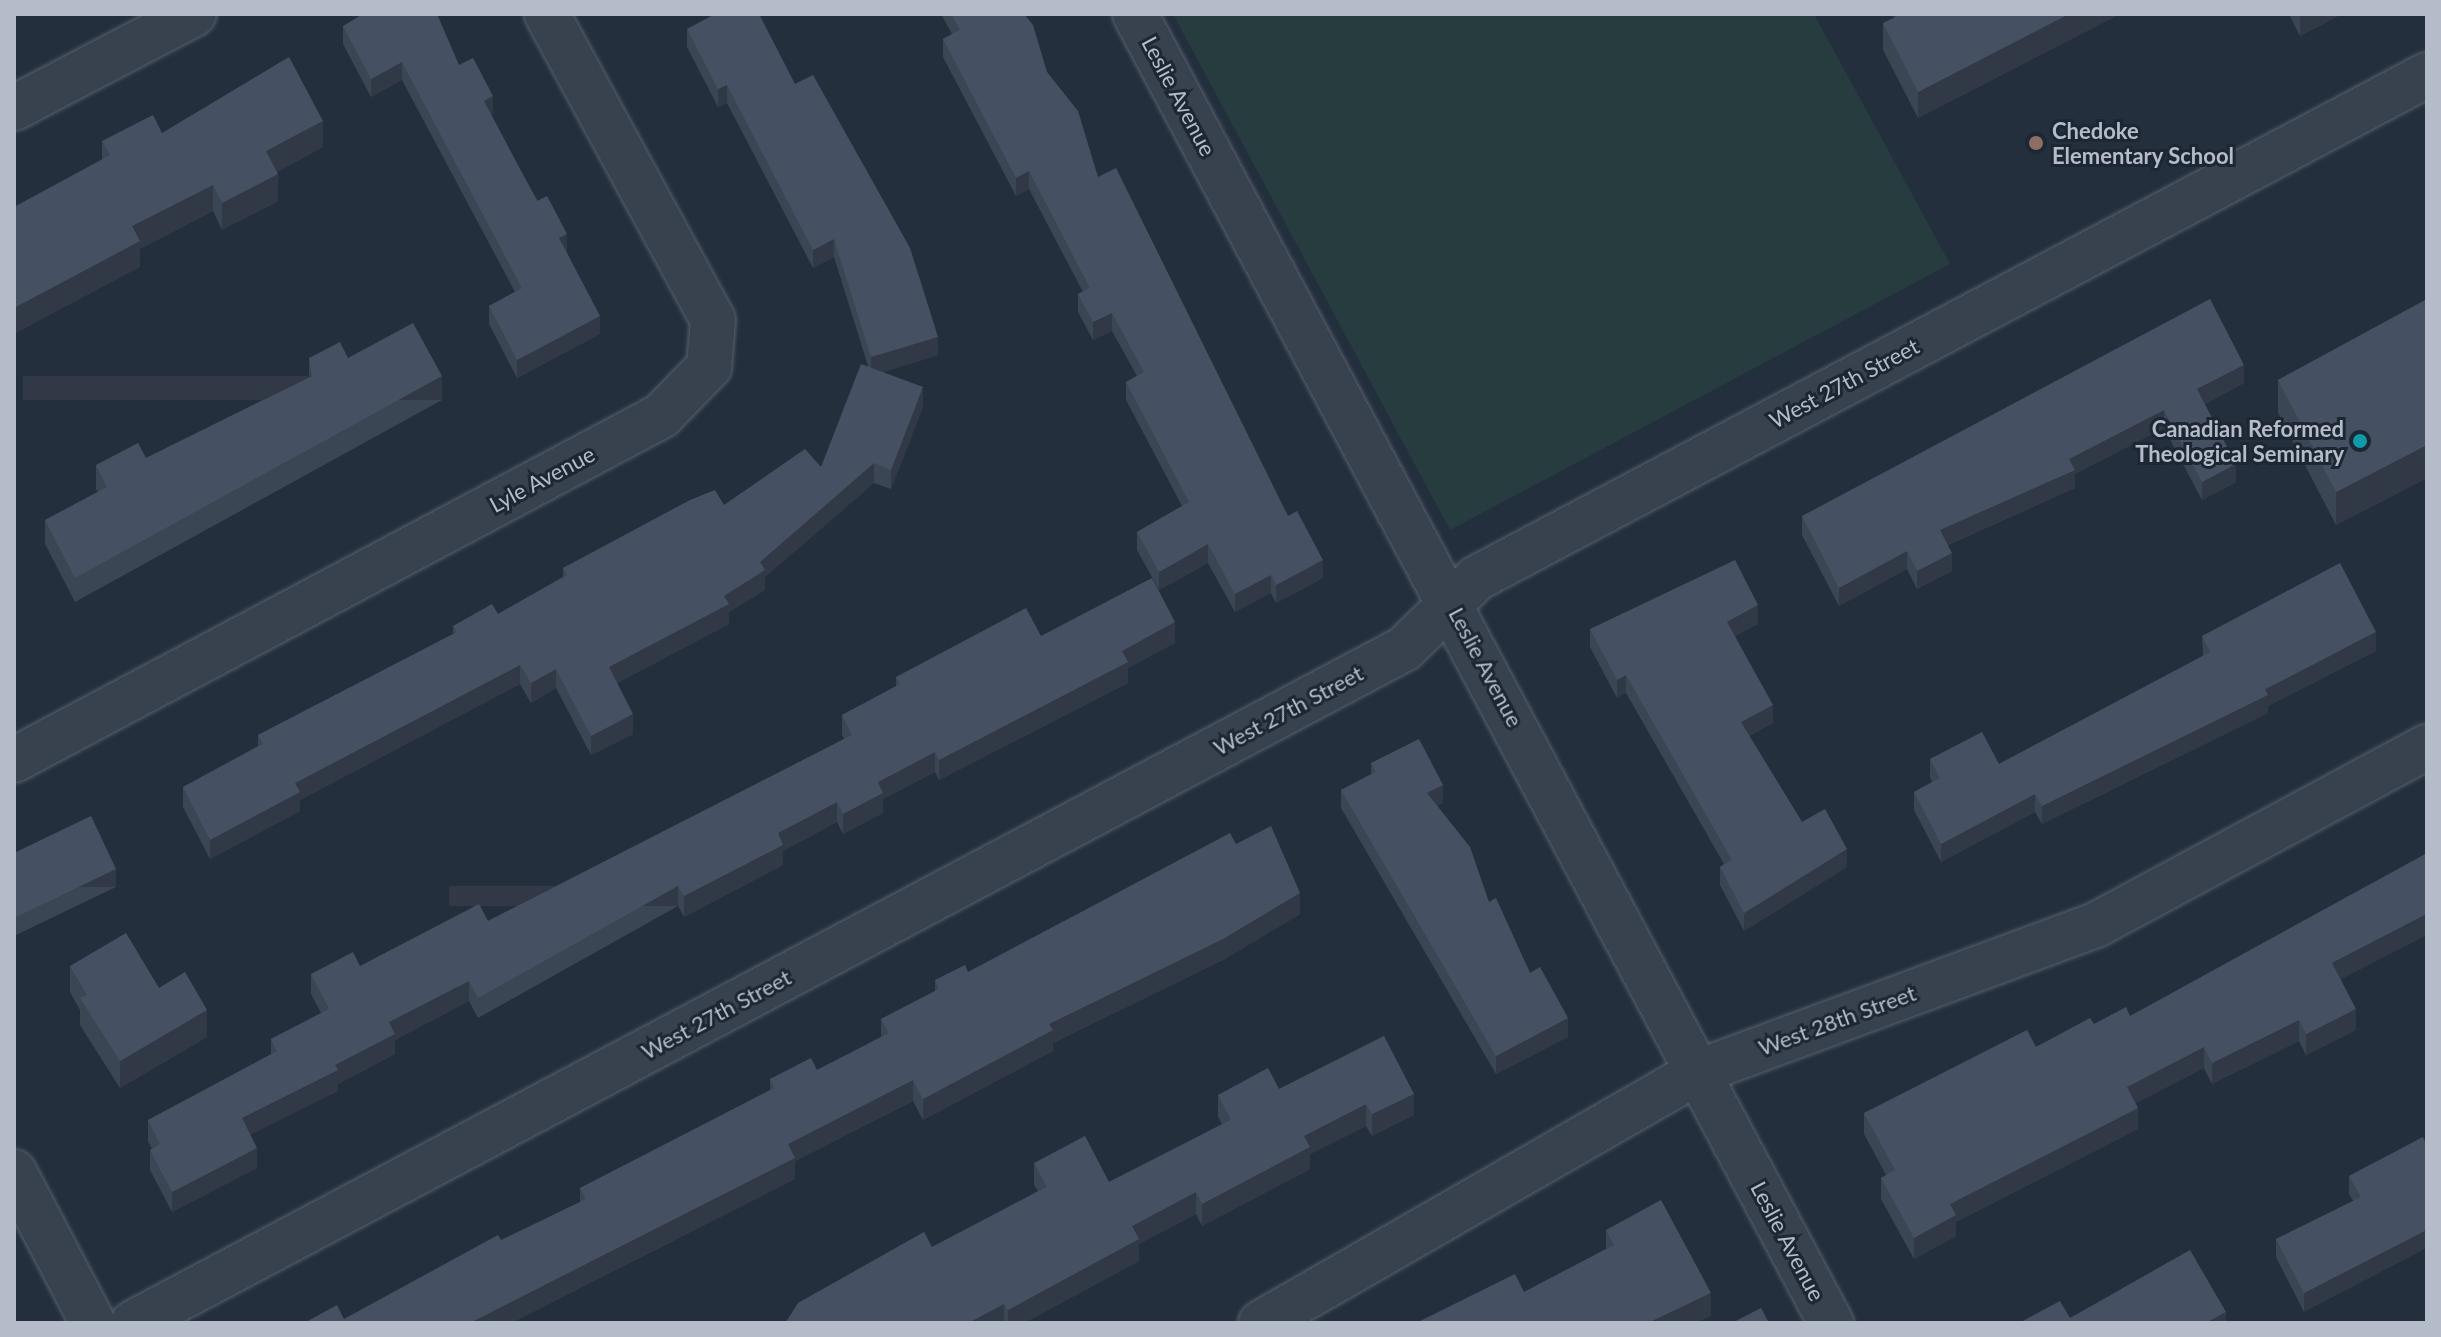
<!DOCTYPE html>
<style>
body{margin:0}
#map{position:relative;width:2441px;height:1337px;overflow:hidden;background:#242f3e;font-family:Lato,sans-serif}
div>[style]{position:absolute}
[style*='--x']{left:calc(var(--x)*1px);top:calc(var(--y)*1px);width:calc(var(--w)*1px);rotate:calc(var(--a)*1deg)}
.green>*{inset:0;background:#263c3f}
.roads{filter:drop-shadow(0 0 2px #565f6c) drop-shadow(0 0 2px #565f6c)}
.minor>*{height:44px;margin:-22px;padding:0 22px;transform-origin:22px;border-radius:22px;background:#38414e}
.wall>*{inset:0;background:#3b4654}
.shaded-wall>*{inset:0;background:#303945;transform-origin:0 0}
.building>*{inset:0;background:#455162}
.dots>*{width:22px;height:22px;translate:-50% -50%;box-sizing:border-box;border:4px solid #1d2633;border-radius:50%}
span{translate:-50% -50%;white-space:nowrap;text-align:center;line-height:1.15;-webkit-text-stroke:6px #1d2633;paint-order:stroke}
.street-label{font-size:22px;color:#b4bcc9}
.poi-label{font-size:22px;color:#b4bcc9;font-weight:700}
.left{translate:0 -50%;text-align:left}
.right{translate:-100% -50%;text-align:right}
.frame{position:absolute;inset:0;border:16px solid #b4bcc9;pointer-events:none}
</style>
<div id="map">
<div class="green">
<div style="clip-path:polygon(1173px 14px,1814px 14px,1950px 264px,1450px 530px)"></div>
</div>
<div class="roads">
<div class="minor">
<div style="--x:1135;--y:14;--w:1483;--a:62"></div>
<div style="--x:14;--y:108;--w:203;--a:-27.6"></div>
<div style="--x:14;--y:760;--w:733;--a:-28"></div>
<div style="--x:661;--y:416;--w:69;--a:-45.6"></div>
<div style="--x:709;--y:367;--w:47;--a:-85.1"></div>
<div style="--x:713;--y:320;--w:348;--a:-118.5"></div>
<div style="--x:14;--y:1172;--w:170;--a:62.4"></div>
<div style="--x:133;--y:1323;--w:1439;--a:-27.94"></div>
<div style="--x:1404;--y:649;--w:102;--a:-44.2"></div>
<div style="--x:1477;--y:578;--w:1075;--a:-27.9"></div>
<div style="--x:1261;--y:1323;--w:504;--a:-29.87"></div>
<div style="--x:1698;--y:1072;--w:424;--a:-20.3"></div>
<div style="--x:2096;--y:925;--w:376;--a:-28.3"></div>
</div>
</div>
<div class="wall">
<div style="clip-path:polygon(941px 14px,1024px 14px,1047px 72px,1098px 177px,1323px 578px,1276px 603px,1271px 593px,1235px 612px,1208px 563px,1159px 590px,1137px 550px,1137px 532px,1182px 506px,1126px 400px,1126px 382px,1137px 376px,1112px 331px,1093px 340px,1078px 312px,1078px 294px,1083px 292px,1029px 189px,1016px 196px,943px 57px,943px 39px,952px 34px)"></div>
<div style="clip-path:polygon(1893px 14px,2120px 14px,1918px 118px,1883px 50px,1883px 23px,1894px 18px)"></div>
<div style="clip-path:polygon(2289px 14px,2342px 14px,2300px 36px)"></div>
<div style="clip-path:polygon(343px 26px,459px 65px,493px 114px,491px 115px,515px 161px,567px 252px,600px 334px,517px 378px,489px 324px,489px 306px,515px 292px,402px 80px,371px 97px,343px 44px)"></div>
<div style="clip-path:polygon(687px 29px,795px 84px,938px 355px,883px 372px,923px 407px,891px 489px,874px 483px,765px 577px,765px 590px,729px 612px,729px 624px,617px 683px,633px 734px,591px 755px,556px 688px,531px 703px,520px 684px,300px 800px,300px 811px,210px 859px,183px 807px,183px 787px,258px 746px,258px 735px,453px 634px,453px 626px,498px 614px,563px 577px,563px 568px,821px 467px,868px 366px,834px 257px,813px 268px,727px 103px,718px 107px,687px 47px)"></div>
<div style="clip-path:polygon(162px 133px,323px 147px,277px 172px,278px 201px,222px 230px,213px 211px,140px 249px,140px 267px,102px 159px,102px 141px)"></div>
<div style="clip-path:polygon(2427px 299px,2427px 478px,2336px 525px,2278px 413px,2278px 380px)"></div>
<div style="clip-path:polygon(309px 358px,348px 358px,442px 400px,75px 602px,45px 544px,45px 520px,98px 492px,96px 489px,96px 465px,146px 458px,309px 377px)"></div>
<div style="clip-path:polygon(2244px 383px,2205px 404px,2236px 482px,2202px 500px,2164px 428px,2075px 474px,2075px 488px,1948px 545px,1952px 571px,1917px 589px,1907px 569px,1839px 606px,1802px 535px,1802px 516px)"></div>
<div style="clip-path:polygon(1758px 624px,1735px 636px,1773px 723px,1749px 736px,1802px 822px,1847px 867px,1744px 931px,1720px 885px,1720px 867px,1724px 864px,1626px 693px,1617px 698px,1590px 647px,1590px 629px)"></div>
<div style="clip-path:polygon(1041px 636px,1175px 643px,1128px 668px,1128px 683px,939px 780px,935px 772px,883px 799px,883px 813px,843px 834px,837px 822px,783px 851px,783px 865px,684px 917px,678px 906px,478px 1018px,469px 1001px,395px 1040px,395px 1054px,338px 1084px,338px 1091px,250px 1134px,257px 1168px,172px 1212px,150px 1170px,150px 1150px,152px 1149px,148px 1141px,148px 1120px,271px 1055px,271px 1039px,321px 1013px,311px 994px,311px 974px,360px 966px,488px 921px,844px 739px,842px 735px,842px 715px,896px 687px,896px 677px)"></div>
<div style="clip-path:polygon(2202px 636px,2376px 651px,2268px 706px,2268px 713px,2042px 824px,2035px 812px,1941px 862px,1914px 810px,1914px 792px,1932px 782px,1930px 777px,1930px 759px,1999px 764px,2203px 656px)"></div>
<div style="clip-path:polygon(1371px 763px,1443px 803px,1437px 806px,1489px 902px,1568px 1037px,1496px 1074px,1341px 808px,1341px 790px,1371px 774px)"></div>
<div style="clip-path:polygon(1236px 844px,1300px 914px,1223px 960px,1053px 1043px,1053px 1051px,923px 1120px,913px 1101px,795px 1161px,795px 1179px,511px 1323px,304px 1323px,344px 1319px,580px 1202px,580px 1188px,770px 1091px,770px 1079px,817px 1070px,881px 1037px,881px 1019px,935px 991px,935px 980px,968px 972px)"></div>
<div style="clip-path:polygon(14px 853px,116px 887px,16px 935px,14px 931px)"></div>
<div style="clip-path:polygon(70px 966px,159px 988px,207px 1037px,120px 1088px,80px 1025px,80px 1010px,70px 992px)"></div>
<div style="clip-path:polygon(2341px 979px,2356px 1030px,2306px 1055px,2299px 1041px,2212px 1084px,2204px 1068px,2136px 1103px,2138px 1129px,1956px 1222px,1956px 1236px,1914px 1259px,1881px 1199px,1881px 1178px,1886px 1175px,1864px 1134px,1864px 1113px,2094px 1024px,2130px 1016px)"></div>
<div style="clip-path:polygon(1384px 1036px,1414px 1115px,1372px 1136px,1366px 1126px,1310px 1154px,1310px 1169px,1202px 1226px,1196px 1214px,1139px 1244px,1139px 1261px,1024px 1323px,783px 1323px,932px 1247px,1038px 1191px,1034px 1185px,1034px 1163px,1109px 1182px,1222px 1124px,1218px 1117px,1218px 1095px,1279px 1089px)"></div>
<div style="clip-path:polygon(2423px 1137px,2304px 1312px,2276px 1257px,2276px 1239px,2353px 1201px,2349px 1194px,2349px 1176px)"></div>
<div style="clip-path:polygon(1606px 1230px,1711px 1316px,1524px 1292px,1606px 1249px)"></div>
</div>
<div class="shaded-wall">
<div style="clip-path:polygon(2069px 14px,2120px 14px,1918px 118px,1918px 92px)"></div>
<div style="clip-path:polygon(2300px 14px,2342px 14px,2300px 36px)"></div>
<div style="clip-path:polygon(402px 62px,402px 80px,371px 97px,371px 79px)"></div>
<div style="clip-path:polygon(727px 85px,727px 103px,718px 107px,718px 89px)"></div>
<div style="clip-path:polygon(493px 96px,493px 114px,484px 119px,484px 101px)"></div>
<div style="clip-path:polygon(323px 121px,323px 147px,266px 178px,266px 151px)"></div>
<div style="clip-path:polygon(1029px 171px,1029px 189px,1016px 196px,1016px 178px)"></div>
<div style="clip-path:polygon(278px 174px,278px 201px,222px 230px,222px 203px)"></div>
<div style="clip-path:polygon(213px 185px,213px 211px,140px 249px,140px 267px,14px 334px,14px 308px,132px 226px)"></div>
<div style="clip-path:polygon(567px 234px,567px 252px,559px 238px)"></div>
<div style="clip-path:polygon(834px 239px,834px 257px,813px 268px,813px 250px)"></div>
<div style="clip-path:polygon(1112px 313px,1112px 331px,1093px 340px,1093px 322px)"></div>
<div style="clip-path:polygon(600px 316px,600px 334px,517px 378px,517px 360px)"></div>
<div style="clip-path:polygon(938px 337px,938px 355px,871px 376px,871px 357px)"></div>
<div style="clip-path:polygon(2244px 365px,2244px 383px,2197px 408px,2197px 389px)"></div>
<div style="left:442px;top:376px;width:24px;height:419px;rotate:90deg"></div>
<div style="clip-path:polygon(923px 387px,923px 407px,891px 489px,891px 470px)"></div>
<div style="clip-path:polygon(2164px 410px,2164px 428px,2075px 474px,2075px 488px,1940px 548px,1940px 530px,2069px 459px)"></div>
<div style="clip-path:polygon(2427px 445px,2427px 478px,2336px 525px,2336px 492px)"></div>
<div style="clip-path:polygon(874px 463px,874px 483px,765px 577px,765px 590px,729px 612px,729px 624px,609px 687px,609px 667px,724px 596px,760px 562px)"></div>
<div style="clip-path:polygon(2236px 464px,2236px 482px,2202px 500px,2202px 482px)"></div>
<div style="clip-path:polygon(1208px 544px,1208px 563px,1159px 590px,1159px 572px)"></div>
<div style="clip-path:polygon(1907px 551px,1907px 569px,1839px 606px,1839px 588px)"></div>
<div style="clip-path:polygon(1952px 553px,1952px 571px,1917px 589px,1917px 571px)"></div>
<div style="clip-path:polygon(1323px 560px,1323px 578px,1276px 603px,1276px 585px)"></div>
<div style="clip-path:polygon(1271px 575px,1271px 593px,1235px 612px,1235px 594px)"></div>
<div style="clip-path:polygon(1758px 605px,1758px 624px,1727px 640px,1727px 622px)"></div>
<div style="clip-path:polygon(1175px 622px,1175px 643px,1128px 668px,1128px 683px,939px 780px,939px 760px,1122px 651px)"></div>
<div style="clip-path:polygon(2376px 632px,2376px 651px,2268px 706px,2268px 713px,2042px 824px,2042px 806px)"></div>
<div style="clip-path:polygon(520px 665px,520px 684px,300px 800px,300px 811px,210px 859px,210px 840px,295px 783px)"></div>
<div style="clip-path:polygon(556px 669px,556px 688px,531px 703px,531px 683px)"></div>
<div style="clip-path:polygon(1626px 675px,1626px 693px,1617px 698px,1617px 680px)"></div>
<div style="clip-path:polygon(1773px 705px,1773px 723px,1741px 740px,1741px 722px)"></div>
<div style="clip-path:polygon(633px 714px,633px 734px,591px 755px,591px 736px)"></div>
<div style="clip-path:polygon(935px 752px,935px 772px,883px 799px,883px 813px,843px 834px,843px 814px,878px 782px)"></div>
<div style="clip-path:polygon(1443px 785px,1443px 803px,1427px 811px,1427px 793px)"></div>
<div style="clip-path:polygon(2035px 794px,2035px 812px,1941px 862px,1941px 844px)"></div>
<div style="clip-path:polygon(837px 802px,837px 822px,783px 851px,783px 865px,684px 917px,684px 896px,778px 833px)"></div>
<div style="clip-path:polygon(1847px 849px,1847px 867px,1744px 931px,1744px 913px)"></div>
<div style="left:116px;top:869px;width:18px;height:111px;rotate:90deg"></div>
<div style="left:678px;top:886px;width:20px;height:229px;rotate:90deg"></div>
<div style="clip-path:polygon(1300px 893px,1300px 914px,1223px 960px,1053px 1043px,1053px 1051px,923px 1120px,923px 1099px,1049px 1024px)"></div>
<div style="clip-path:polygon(2427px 914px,2427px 935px,2332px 984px,2332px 963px)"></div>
<div style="clip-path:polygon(469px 981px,469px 1001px,395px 1040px,395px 1054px,338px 1084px,338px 1091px,242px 1139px,242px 1118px,335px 1065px,389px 1022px)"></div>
<div style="clip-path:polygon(2356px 1009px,2356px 1030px,2306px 1055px,2306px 1034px)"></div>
<div style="clip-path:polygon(207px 1010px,207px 1037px,120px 1088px,120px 1061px)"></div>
<div style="clip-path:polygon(1568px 1018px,1568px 1037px,1496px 1074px,1496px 1056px)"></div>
<div style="clip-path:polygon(2299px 1020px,2299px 1041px,2212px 1084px,2212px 1063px)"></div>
<div style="clip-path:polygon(2204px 1047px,2204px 1068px,2127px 1108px,2127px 1087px)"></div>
<div style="clip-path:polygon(913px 1080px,913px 1101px,795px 1161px,795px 1179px,511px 1323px,470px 1323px,788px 1144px)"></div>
<div style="clip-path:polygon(1414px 1094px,1414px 1115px,1372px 1136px,1372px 1114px)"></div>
<div style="clip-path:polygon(1366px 1104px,1366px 1126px,1310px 1154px,1310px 1169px,1202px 1226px,1202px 1204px,1304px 1136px)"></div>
<div style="clip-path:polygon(2138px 1108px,2138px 1129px,1956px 1222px,1956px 1236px,1914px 1259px,1914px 1238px,1950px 1204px)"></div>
<div style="clip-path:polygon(257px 1148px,257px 1168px,172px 1212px,172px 1192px)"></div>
<div style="clip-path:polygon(1196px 1192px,1196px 1214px,1139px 1244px,1139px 1261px,1024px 1323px,1008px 1323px,1008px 1310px,1132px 1226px)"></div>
<div style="clip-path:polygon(2427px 1230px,2427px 1248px,2304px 1312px,2304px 1293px)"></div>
<div style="clip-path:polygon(1711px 1293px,1711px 1316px,1696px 1323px,1648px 1323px)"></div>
<div style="clip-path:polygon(1004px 1304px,1004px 1323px,968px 1323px)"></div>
<div style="clip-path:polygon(2226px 1312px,2226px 1323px,2206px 1323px)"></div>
</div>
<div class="building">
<div style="clip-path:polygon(363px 14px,437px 14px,459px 65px,473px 58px,493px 96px,484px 101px,537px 201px,547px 196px,567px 234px,559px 238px,600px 316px,517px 360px,489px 306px,522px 288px,402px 62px,371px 79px,343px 26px)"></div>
<div style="clip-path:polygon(715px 14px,759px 14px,795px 84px,813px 75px,910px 248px,938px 337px,871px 357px,834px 239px,813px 250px,727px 85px,718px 89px,687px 29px)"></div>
<div style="clip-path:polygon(951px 14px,1024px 14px,1033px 25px,1047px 72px,1078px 111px,1098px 177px,1116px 168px,1288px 516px,1297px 511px,1323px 560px,1276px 585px,1271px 575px,1235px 594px,1208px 544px,1159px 572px,1137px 532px,1189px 502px,1126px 382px,1144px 372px,1112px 313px,1093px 322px,1078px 294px,1090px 288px,1029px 171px,1016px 178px,943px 39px,960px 30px)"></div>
<div style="clip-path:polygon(1902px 14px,2069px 14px,1918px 92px,1883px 23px)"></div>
<div style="clip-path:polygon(289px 57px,323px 121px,266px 151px,278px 174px,222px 203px,213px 185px,132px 226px,140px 241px,14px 308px,14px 207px,110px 155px,102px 141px,153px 115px,162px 133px)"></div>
<div style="clip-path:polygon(2210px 299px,2244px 365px,2197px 389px,2236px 464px,2202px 482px,2164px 410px,2069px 459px,2075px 470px,1940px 530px,1952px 553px,1917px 571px,1907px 551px,1839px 588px,1802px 516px)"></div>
<div style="clip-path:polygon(2427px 299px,2427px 445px,2336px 492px,2278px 380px)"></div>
<div style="clip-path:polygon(413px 323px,442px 376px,75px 578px,45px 520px,107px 487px,96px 465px,138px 443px,146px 458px,312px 376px,309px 358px,340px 342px,348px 358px)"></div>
<div style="clip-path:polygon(861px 364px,923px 387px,891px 470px,874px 463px,760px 562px,765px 570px,724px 596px,729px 604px,609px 667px,633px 714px,591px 736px,556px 669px,531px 683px,520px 665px,295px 783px,300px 792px,210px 840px,183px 787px,263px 744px,258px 735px,457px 632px,453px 626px,492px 604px,498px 614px,567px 575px,563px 568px,690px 500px,715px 490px,724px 505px,805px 449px,821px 467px)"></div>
<div style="clip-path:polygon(1735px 560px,1758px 605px,1727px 622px,1773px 705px,1741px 722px,1802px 822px,1825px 809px,1847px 849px,1744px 913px,1720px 867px,1732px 860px,1626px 675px,1617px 680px,1590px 629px)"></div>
<div style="clip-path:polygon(2340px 563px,2376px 632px,2265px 689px,2268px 695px,2042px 806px,2035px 794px,1941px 844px,1914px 792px,1940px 778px,1930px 759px,1982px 732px,1999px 764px,2210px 652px,2202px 636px)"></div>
<div style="clip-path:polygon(1152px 578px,1175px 622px,1122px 651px,1128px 662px,939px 760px,935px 752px,878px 782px,883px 793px,843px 814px,837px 802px,778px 833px,783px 845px,684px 896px,678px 886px,478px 998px,469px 981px,389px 1022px,395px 1034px,335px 1065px,338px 1070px,242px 1118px,257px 1148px,172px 1192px,150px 1150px,160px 1144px,148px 1120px,277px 1051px,271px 1039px,329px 1009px,311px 974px,353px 952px,360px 966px,479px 904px,488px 921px,852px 735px,842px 715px,900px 684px,896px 677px,1026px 608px,1041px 636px)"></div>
<div style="clip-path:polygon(1419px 739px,1443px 785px,1427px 793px,1470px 847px,1489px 902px,1496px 898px,1530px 973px,1540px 967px,1568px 1018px,1496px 1056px,1341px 790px,1376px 772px,1371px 763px)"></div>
<div style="clip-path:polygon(91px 816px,116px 869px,16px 917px,14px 913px,14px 853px)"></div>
<div style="clip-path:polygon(1271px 826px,1300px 893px,1223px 939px,1049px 1024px,1053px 1030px,923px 1099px,913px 1080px,788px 1144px,795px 1158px,470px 1323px,304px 1323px,337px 1305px,344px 1319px,498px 1235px,501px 1240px,586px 1199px,580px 1188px,774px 1088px,770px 1079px,811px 1058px,817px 1070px,889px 1033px,881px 1019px,939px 989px,935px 980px,965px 965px,968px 972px,1230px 833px,1236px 844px)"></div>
<div style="clip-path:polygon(2427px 853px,2427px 914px,2332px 963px,2356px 1009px,2306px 1034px,2299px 1020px,2212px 1063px,2204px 1047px,2127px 1087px,2138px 1108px,1950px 1204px,1956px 1215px,1914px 1238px,1881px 1178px,1895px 1170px,1864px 1113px,2027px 1030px,2036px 1047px,2090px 1018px,2094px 1024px,2126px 1007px,2130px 1016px)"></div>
<div style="clip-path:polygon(126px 933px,159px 988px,185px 972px,207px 1010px,120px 1061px,80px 998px,87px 995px,70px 966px)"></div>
<div style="clip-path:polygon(1384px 1036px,1414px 1094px,1372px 1114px,1366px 1104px,1304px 1136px,1310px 1147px,1202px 1204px,1196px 1192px,1132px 1226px,1139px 1239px,1008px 1310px,1004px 1304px,968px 1323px,783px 1323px,786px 1322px,798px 1303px,924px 1232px,932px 1247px,1047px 1187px,1034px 1163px,1085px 1136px,1109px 1182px,1231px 1120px,1218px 1095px,1268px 1068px,1279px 1089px)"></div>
<div style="clip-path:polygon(2423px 1137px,2427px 1146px,2427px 1230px,2304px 1293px,2276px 1239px,2361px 1197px,2349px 1176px)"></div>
<div style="clip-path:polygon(1661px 1200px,1711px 1293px,1648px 1323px,1416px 1323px,1515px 1274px,1524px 1292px,1614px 1245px,1606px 1230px)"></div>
<div style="clip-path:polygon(2190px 1250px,2226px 1312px,2206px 1323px,2019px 1323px,2060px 1301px,2070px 1318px)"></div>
<div style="clip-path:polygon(1761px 1308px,1769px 1323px,1732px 1323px)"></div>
</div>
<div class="dots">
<div style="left:2036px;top:143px;background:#8d6e63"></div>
<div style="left:2360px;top:441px;background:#0f9aa8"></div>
</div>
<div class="street-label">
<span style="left:1179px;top:96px;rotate:62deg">Leslie Avenue</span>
<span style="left:1844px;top:383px;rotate:-28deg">West 27th Street</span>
<span style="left:542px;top:479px;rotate:-28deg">Lyle Avenue</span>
<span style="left:1486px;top:667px;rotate:62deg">Leslie Avenue</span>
<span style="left:1288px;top:710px;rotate:-28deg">West 27th Street</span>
<span style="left:716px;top:1014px;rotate:-28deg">West 27th Street</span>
<span style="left:1837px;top:1020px;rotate:-20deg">West 28th Street</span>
<span style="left:1788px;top:1241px;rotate:62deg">Leslie Avenue</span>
</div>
<div class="poi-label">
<span class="left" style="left:2052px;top:143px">Chedoke<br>Elementary School</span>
<span class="right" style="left:2344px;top:441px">Canadian Reformed<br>Theological Seminary</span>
</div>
<div class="frame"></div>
</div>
